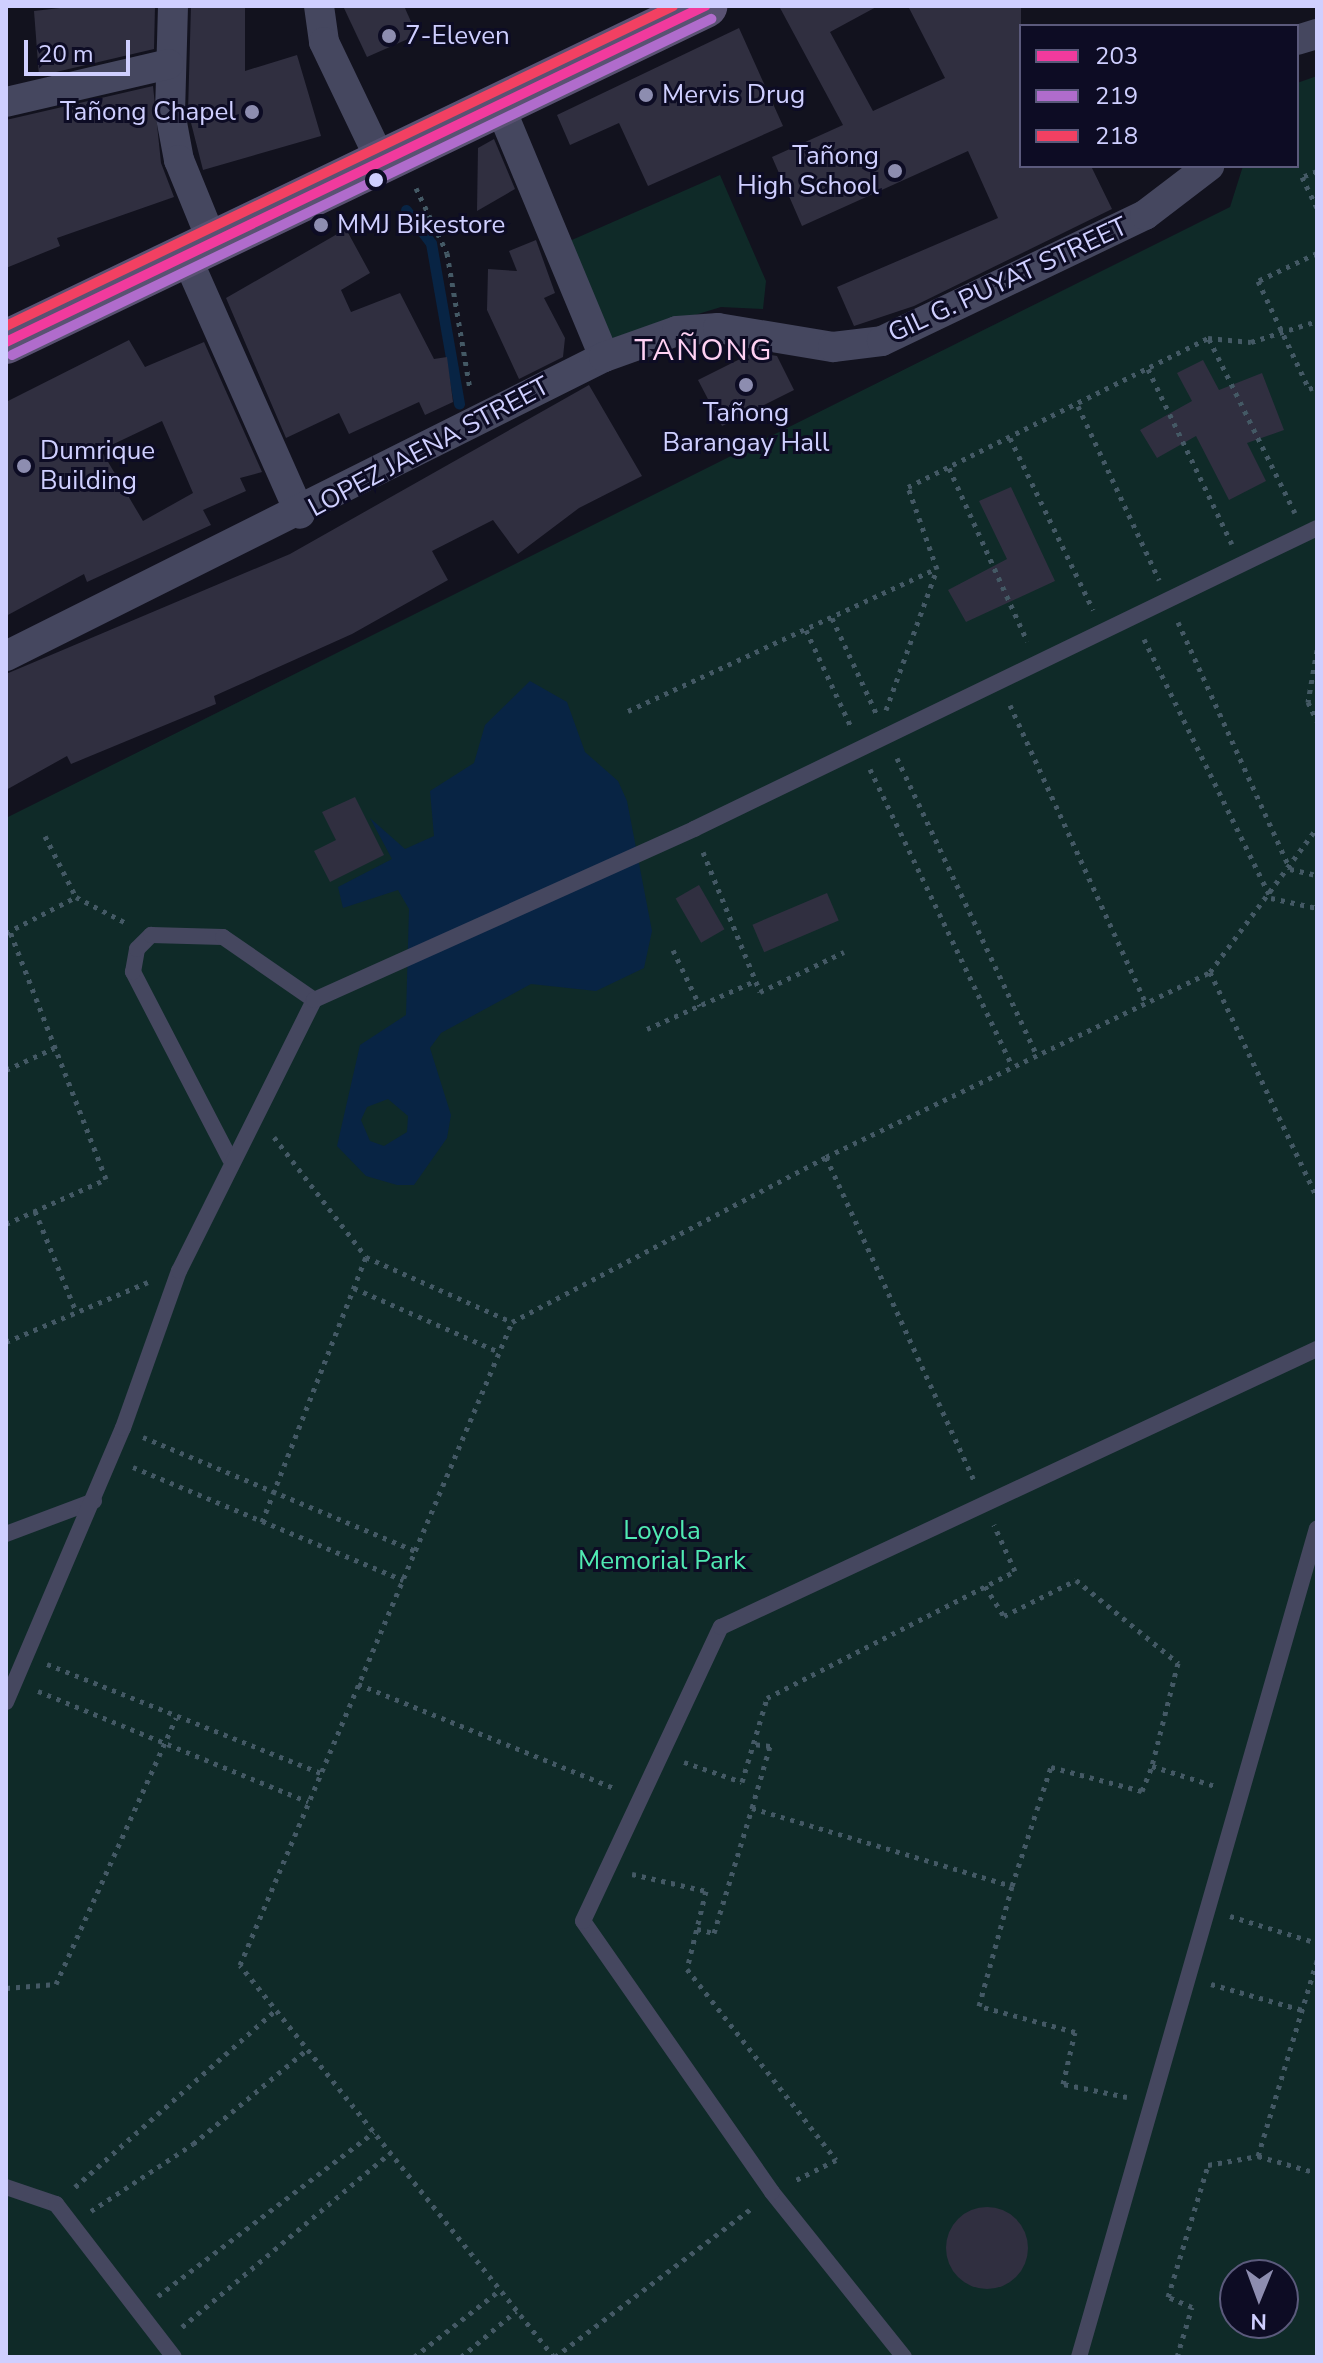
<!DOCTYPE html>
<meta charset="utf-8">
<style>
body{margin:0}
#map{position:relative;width:1323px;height:2363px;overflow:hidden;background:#12121e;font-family:"Nunito Sans",sans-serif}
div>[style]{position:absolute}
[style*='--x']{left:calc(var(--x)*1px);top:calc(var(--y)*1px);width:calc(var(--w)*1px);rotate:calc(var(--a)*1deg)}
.green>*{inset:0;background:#0f2a28}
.water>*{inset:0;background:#082444}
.stream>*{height:11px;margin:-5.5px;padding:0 5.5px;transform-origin:5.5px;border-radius:5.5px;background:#082444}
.building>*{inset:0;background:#302f40;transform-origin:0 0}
.round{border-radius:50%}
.path>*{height:5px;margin-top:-2.5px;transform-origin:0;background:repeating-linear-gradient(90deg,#445965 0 4px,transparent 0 10px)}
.lane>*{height:16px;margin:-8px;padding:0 8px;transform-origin:8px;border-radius:8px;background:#45475f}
.street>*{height:30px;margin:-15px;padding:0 15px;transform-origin:15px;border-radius:15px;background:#45475f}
.primary>*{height:44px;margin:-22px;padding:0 22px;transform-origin:22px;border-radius:22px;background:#595272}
.bus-1>*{height:10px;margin:-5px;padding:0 5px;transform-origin:5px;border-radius:5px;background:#f13a9d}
.bus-2>*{height:10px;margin:-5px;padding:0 5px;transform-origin:5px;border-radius:5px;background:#b06ccc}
.bus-3>*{height:10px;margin:-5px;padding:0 5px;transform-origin:5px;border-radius:5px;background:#f24062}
.dots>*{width:22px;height:22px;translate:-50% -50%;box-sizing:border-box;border:4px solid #0d0c24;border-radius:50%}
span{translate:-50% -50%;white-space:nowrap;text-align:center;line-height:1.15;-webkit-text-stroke:6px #0d0c24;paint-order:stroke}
.poi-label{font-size:26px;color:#cfcfff}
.left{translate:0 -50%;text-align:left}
.right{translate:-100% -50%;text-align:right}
.street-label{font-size:26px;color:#cfcfff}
.park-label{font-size:26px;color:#50eab2}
.quarter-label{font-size:30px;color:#ffd1f3;letter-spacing:2px}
.frame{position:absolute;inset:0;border:8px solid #cfcfff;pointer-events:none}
.legend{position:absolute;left:1019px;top:24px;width:280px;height:144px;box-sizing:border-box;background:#0d0c24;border:2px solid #5b5a7c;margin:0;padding:10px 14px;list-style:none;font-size:24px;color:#cfcfff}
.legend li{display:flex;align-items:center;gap:16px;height:40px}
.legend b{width:40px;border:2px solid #5b5a7c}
.north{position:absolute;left:1219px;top:2259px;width:80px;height:80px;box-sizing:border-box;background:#0d0c24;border:2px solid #5b5a7c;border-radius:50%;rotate:181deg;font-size:22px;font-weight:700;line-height:32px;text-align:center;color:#cfcfff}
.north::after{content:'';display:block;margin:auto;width:28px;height:36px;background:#8d8db0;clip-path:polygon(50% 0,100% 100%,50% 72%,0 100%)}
.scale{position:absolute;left:24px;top:40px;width:106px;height:36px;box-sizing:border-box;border:4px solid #cfcfff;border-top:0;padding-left:10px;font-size:24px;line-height:28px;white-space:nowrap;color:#cfcfff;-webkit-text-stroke:6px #0d0c24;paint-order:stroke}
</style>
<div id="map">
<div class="green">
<div style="clip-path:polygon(evenodd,1317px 76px,1317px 2357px,6px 2357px,6px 818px,1230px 207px,1243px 166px,1297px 166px,1297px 83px,1317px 76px,1235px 2275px,1283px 2275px,1283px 2323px,1235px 2323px,1235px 2275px)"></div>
<div style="clip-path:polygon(720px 175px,766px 281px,763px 309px,721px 307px,607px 342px,565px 243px)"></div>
</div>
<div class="water">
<div style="clip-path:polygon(evenodd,530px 681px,567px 702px,585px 752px,618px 781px,627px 801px,652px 931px,644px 968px,596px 991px,531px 984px,441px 1033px,430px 1048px,451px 1115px,447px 1138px,414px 1185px,397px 1185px,366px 1176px,337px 1146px,360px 1045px,406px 1015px,409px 909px,398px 890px,343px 908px,338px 887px,392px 859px,370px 818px,405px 849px,434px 836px,430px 791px,474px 763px,485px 725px,530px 681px,388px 1099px,408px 1116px,407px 1132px,384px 1146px,370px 1141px,361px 1120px,367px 1107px,388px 1099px)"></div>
</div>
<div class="stream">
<div style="--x:406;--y:210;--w:41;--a:52.9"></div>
<div style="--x:431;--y:243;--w:163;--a:80.1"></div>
</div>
<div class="building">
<div style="clip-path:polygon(77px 6px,155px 6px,154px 49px,39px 76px,34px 11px)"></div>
<div style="clip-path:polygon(191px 6px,245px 6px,245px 71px,297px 55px,321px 136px,203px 170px,188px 111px)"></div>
<div style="clip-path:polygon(343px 6px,404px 6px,417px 35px,367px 57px)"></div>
<div style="clip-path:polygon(779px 6px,878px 6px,830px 32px,873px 111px,945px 78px,908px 6px,1021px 6px,1021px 166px,1091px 166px,1112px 209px,914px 306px,854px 326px,837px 287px,998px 218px,968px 151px,802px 226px,772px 157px,843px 125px)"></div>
<div style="clip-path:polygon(739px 28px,783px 126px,648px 186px,619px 123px,570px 145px,557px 115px)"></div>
<div style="clip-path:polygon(153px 86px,161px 163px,174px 197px,57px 238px,60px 246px,6px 268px,6px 120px)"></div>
<div style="clip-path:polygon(494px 139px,515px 189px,477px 211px,478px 148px)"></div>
<div style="clip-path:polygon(346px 229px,370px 273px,341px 290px,351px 312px,400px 293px,434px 359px,447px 357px,453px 402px,425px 415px,419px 402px,349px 434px,339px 413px,286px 438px,226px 298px)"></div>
<div style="clip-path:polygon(536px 240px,555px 293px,544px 298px,565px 338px,563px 357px,519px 379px,487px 310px,488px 269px,517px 271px,509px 251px)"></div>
<div style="clip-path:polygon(evenodd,129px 340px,145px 367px,204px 342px,262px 472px,240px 478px,246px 491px,203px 510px,211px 525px,87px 582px,84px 574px,6px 616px,6px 402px,129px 340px,162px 421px,193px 493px,143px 521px,101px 450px,162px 421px)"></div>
<div style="clip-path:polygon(754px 352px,777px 356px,794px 390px,722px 426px,698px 380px)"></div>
<div style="clip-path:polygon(1203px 360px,1219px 390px,1262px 373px,1284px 430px,1247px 443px,1266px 481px,1229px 500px,1196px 436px,1157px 458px,1140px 430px,1192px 401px,1177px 373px)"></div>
<div style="clip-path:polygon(589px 385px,642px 476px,579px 508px,518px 554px,493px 520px,432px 551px,448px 580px,352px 634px,214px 696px,216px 704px,71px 764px,67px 756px,6px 790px,6px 674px,290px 554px)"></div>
<div style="clip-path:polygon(1011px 487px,1055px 581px,966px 622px,948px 590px,1007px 559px,979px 501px)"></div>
<div style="clip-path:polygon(355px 797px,384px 855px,330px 882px,314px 851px,336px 840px,322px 812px)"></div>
<div style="left:699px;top:885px;width:51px;height:27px;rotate:60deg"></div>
<div style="left:827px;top:893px;width:30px;height:81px;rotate:67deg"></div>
<div class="round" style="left:946px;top:2207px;width:82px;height:82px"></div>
</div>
<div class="path">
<div style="--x:1317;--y:171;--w:16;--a:158"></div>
<div style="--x:1302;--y:177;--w:34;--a:64"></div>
<div style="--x:416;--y:188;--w:72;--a:64.5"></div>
<div style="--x:447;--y:253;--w:138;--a:80.4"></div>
<div style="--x:1317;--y:253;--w:65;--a:154.6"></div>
<div style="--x:1258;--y:281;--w:119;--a:64.7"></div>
<div style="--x:1309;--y:389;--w:9;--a:-21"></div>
<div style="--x:1209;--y:339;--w:194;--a:63.7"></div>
<div style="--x:1148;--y:369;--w:194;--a:64.4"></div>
<div style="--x:1078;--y:406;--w:192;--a:65"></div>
<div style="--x:1010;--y:438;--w:191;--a:64.2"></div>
<div style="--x:949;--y:468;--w:190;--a:65.7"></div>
<div style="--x:832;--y:618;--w:105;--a:65.1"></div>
<div style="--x:1178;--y:622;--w:271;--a:65.6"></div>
<div style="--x:1290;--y:869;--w:28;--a:13"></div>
<div style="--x:806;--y:630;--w:107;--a:65.1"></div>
<div style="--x:1144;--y:639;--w:288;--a:63.9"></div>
<div style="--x:1271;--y:898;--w:47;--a:12.3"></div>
<div style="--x:1317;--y:650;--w:53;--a:99.8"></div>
<div style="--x:1308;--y:702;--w:21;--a:65"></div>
<div style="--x:1010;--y:705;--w:328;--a:65.5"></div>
<div style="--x:886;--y:710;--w:150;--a:-70.1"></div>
<div style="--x:937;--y:569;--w:87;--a:-109.5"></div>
<div style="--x:908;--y:487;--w:335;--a:-26.4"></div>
<div style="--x:1208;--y:338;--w:43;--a:5.3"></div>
<div style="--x:1251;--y:342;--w:69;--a:-17.7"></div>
<div style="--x:628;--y:711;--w:339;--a:-24.8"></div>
<div style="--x:897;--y:758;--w:327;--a:64.8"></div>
<div style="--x:870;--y:769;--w:328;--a:64.4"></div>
<div style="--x:45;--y:836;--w:68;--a:63.1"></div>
<div style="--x:703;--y:852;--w:151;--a:67.8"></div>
<div style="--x:760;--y:992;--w:93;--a:-25.5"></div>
<div style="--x:6;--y:933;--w:79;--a:-27.2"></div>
<div style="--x:76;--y:897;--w:59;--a:27.4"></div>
<div style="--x:673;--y:950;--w:62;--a:64.3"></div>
<div style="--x:1210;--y:972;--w:249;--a:64.6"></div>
<div style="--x:647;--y:1029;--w:118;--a:-24"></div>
<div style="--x:6;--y:1070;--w:53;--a:-24.6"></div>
<div style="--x:274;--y:1137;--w:151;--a:52.5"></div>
<div style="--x:366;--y:1257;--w:160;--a:24"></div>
<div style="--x:826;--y:1157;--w:358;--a:65.4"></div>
<div style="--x:35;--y:1211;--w:106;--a:67.8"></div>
<div style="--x:6;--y:1224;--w:110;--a:-24.2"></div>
<div style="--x:106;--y:1179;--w:266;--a:-111.2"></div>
<div style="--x:354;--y:1288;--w:158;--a:23.8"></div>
<div style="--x:6;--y:1342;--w:154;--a:-22.9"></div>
<div style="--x:143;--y:1437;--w:295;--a:22.7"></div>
<div style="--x:133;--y:1467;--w:293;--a:22.7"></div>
<div style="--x:262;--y:1522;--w:285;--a:-68.6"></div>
<div style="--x:985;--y:1586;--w:36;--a:58"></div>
<div style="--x:1004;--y:1616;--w:80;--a:-26.6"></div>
<div style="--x:1076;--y:1580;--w:132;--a:39.1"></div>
<div style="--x:1178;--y:1663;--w:106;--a:104.2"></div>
<div style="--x:47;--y:1664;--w:295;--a:21.7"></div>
<div style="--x:358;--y:1684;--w:279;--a:22.1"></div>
<div style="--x:38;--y:1691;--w:292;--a:22.3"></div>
<div style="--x:684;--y:1762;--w:61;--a:19"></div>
<div style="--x:742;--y:1782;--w:88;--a:-73.4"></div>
<div style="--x:767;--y:1698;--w:279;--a:-27.1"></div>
<div style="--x:1015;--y:1571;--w:51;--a:-114.5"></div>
<div style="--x:752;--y:1808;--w:271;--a:16.7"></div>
<div style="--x:632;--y:1874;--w:76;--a:12.9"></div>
<div style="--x:706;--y:1891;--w:80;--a:103.7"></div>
<div style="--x:687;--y:1969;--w:242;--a:52"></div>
<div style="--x:836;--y:2160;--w:47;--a:153.4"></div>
<div style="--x:1230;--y:1916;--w:91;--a:17.2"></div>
<div style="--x:697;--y:1929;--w:17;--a:13"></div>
<div style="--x:714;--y:1933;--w:131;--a:-73.1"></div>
<div style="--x:752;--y:1808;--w:65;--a:-73.8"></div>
<div style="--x:770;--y:1746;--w:17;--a:-173"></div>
<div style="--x:1211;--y:1984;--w:95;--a:15.9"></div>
<div style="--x:6;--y:1988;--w:50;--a:-4.6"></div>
<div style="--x:56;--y:1984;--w:292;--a:-65.7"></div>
<div style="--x:1127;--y:2097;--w:65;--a:-168.5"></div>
<div style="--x:1063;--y:2084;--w:53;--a:-77"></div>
<div style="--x:1075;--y:2032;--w:99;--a:-164.8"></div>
<div style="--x:979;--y:2006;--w:124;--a:-74.6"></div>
<div style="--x:1012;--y:1886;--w:125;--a:-71.9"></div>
<div style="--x:1051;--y:1767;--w:94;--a:14.8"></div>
<div style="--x:1142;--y:1791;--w:27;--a:-68"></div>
<div style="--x:1152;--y:1766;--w:69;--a:17.7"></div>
<div style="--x:1258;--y:2156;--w:205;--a:-73.2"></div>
<div style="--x:75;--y:2187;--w:268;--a:-41.4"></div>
<div style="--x:91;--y:2211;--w:122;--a:-33.3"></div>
<div style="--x:193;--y:2144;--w:149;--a:-39.6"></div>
<div style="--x:158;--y:2296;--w:271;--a:-37.2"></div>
<div style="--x:182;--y:2327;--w:271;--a:-39.9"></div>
<div style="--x:414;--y:2357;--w:109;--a:-37.9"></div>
<div style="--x:461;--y:2357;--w:72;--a:-39.9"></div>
<div style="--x:554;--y:2357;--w:502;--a:-128.7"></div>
<div style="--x:240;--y:1965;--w:698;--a:-67.07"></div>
<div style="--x:512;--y:1322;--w:355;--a:-27.7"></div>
<div style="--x:826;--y:1157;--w:426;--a:-25.7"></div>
<div style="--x:1210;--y:972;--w:179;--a:-53.4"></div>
<div style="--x:555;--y:2357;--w:247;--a:-37.1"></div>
<div style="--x:1177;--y:2357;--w:52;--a:-73.3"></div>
<div style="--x:1192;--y:2307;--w:26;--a:-157"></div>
<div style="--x:1168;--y:2297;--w:138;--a:-73.1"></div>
<div style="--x:1208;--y:2165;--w:51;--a:-10.2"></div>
<div style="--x:1258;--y:2156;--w:61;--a:16.1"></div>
</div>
<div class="lane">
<div style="--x:230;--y:1159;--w:211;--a:-117.4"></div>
<div style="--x:133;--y:972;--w:23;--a:-80"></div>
<div style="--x:137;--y:949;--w:20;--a:-45"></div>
<div style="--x:151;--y:935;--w:72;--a:1.6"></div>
<div style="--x:223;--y:937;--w:111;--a:34.7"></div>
<div style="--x:6;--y:1534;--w:94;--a:-20.6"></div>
<div style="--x:6;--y:1702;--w:298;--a:-66.9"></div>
<div style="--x:123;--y:1428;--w:167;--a:-70.4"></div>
<div style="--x:179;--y:1271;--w:303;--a:-63.5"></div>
<div style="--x:314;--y:1000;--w:417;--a:-24.2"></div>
<div style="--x:694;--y:829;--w:692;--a:-25.79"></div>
<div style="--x:6;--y:2187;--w:53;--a:18.8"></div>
<div style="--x:56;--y:2204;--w:193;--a:52.4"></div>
<div style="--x:904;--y:2357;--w:211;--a:-128.7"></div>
<div style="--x:772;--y:2192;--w:330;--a:-124.9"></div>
<div style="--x:583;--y:1921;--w:325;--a:-64.9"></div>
<div style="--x:721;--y:1627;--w:658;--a:-25.01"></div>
<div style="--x:1079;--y:2357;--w:862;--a:-73.98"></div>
</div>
<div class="street">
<div style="--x:173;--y:6;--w:106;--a:91.6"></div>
<div style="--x:170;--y:112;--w:49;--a:79.4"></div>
<div style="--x:179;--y:160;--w:87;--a:67.8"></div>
<div style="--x:319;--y:6;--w:36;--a:82"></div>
<div style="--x:324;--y:42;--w:130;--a:64.4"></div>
<div style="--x:1297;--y:40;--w:21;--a:-17"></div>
<div style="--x:6;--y:102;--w:167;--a:-13.1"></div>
<div style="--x:498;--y:102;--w:276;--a:67.4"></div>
<div style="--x:185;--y:254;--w:284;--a:66.1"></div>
<div style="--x:6;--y:656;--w:669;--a:-26.57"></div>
<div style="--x:604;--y:357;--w:77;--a:-19.6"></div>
<div style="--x:677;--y:331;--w:41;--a:-4.2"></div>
<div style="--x:718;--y:328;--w:117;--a:9.4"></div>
<div style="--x:833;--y:347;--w:49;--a:-7"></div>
<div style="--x:882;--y:341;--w:292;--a:-25.6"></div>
<div style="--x:1145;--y:215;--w:81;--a:-37.4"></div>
</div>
<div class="primary">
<div style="--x:6;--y:342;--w:776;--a:-25.67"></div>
</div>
<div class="bus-1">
<div style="--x:6;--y:342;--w:776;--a:-25.67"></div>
</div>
<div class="bus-2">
<div style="--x:12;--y:355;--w:776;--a:-25.67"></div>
</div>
<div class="bus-3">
<div style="--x:6;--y:326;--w:740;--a:-25.63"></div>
</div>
<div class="dots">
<div style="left:389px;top:36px;background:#8d8db0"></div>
<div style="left:646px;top:95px;background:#8d8db0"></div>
<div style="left:252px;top:112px;background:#8d8db0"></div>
<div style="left:895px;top:171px;background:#8d8db0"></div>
<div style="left:376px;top:180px;background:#cfcfff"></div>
<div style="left:321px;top:225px;background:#8d8db0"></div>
<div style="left:746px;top:385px;background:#8d8db0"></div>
<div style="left:24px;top:466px;background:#8d8db0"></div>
</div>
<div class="poi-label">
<span class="left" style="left:405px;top:36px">7-Eleven</span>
<span class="left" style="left:662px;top:95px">Mervis Drug</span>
<span class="right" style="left:236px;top:112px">Tañong Chapel</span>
<span class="right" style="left:879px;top:171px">Tañong<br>High School</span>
<span class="left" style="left:337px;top:225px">MMJ Bikestore</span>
<span style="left:746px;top:428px">Tañong<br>Barangay Hall</span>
<span class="left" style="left:40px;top:466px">Dumrique<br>Building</span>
</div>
<div class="street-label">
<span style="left:1008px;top:280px;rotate:-25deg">GIL G. PUYAT STREET</span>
<span style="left:429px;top:447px;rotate:-28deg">LOPEZ JAENA STREET</span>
</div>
<div class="park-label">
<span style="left:662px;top:1546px">Loyola<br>Memorial Park</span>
</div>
<div class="quarter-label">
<span style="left:704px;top:351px">TAÑONG</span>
</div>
<div class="frame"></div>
<ul class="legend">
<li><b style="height:10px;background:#f13a9d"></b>203</li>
<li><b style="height:10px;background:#b06ccc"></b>219</li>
<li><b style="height:10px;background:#f24062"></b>218</li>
</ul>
<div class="north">N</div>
<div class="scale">20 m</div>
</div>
